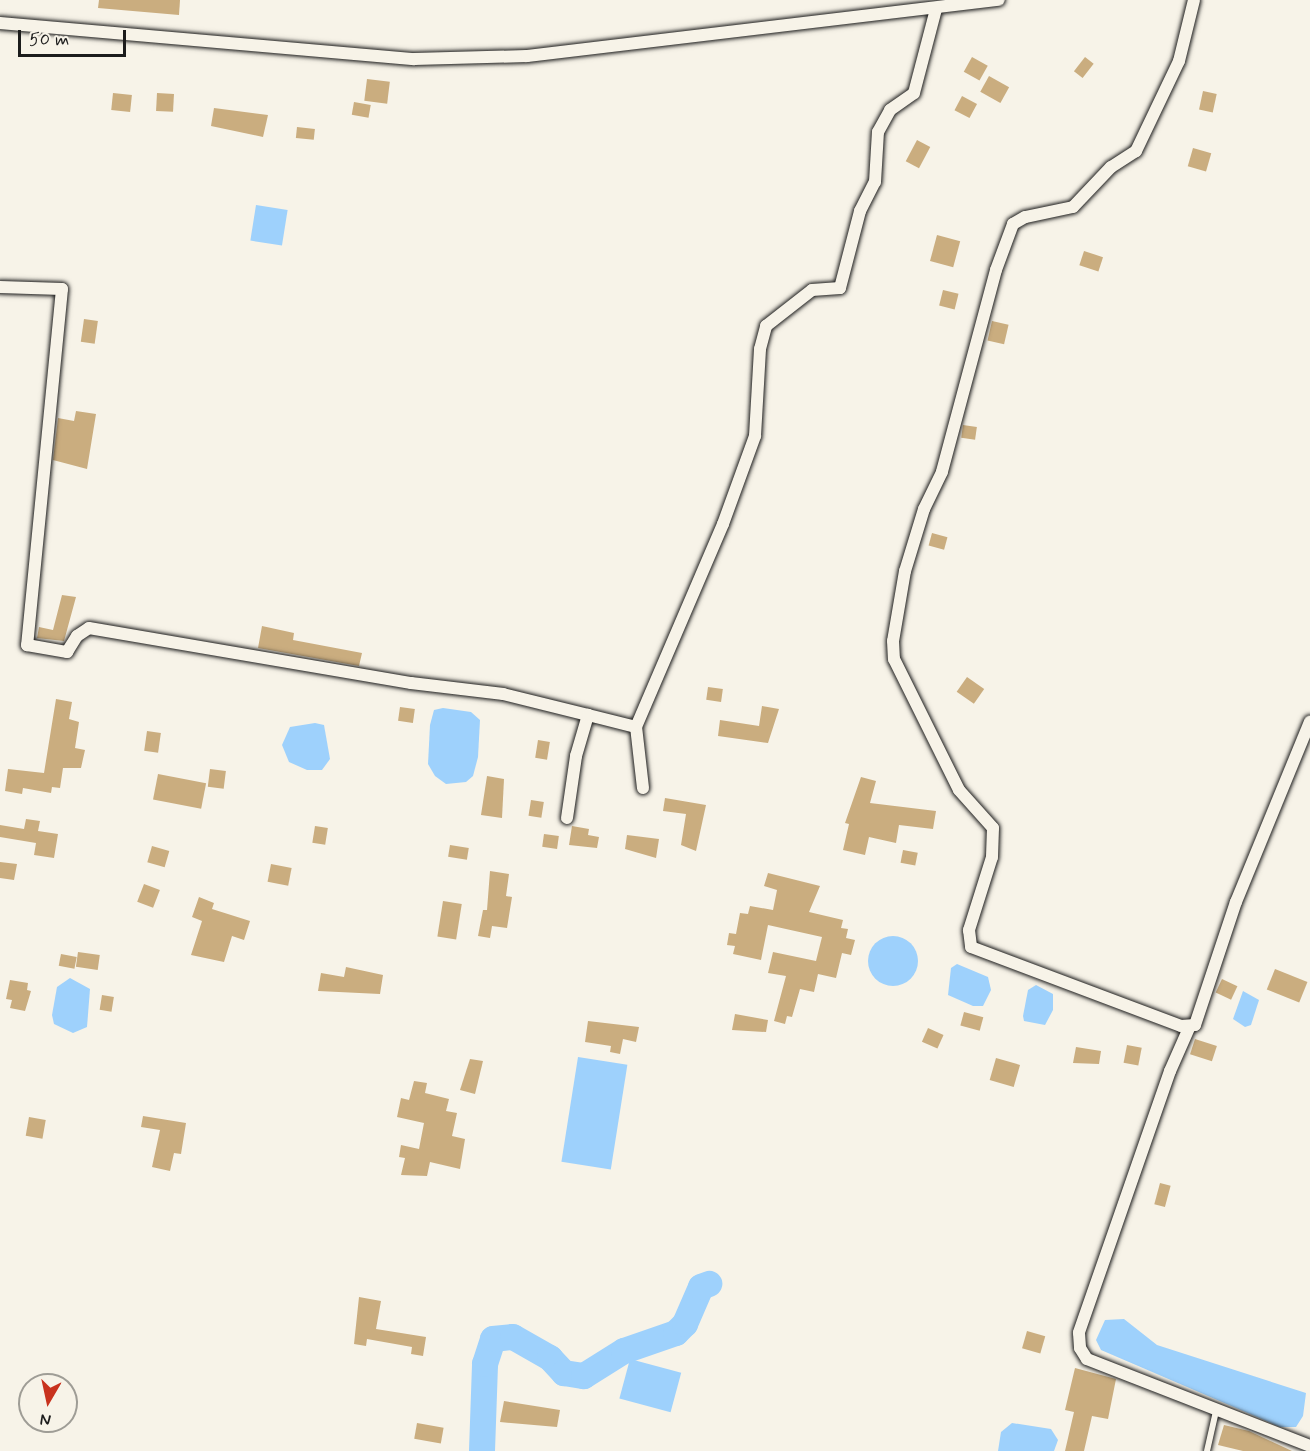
<!DOCTYPE html>
<style>
body{margin:0}
#map{position:relative;width:1310px;height:1451px;overflow:hidden;background:#f7f3e8;font-family:Mynerve,sans-serif}
div>[style]{position:absolute}
[style*='--x']{left:calc(var(--x)*1px);top:calc(var(--y)*1px);width:calc(var(--w)*1px);rotate:calc(var(--a)*1deg)}
.water>*{inset:0;background:#9ed1fc;transform-origin:0 0}
.round{border-radius:50%}
.river>*{height:26px;margin:-13px;padding:0 13px;transform-origin:13px;border-radius:13px;background:#9ed1fc}
.building>*{inset:0;background:#caad7f;transform-origin:0 0}
.roads{filter:drop-shadow(0 0 2px #1c1c1c) drop-shadow(0 0 2px #1c1c1c)}
.service>*{height:6px;margin:-3px;padding:0 3px;transform-origin:3px;border-radius:3px;background:#f7f3e8}
.minor>*{height:12px;margin:-6px;padding:0 6px;transform-origin:6px;border-radius:6px;background:#f7f3e8}
span{translate:-50% -50%;white-space:nowrap;text-align:center;line-height:1.15;-webkit-text-stroke:4.5px #f7f3e8;paint-order:stroke}
.north{position:absolute;left:18px;top:1373px;width:60px;height:60px;box-sizing:border-box;background:#f7f3e8;border:2px solid #9f9d96;border-radius:50%;rotate:189deg;font-size:16px;font-weight:700;line-height:24px;text-align:center;color:#1c1c1c}
.north::after{content:'';display:block;margin:auto;width:21px;height:27px;background:#c8321e;clip-path:polygon(50% 0,100% 100%,50% 72%,0 100%)}
.scale{position:absolute;left:18px;top:30px;width:108px;height:27px;box-sizing:border-box;border:3px solid #1c1c1c;border-top:0;padding-left:8px;font-size:18px;line-height:21px;white-space:nowrap;color:#1c1c1c;-webkit-text-stroke:4px #f7f3e8;paint-order:stroke}
</style>
<div id="map">
<div class="water">
<div style="left:256px;top:205px;width:32px;height:36px;rotate:9deg"></div>
<div style="clip-path:polygon(443px 708px,471px 712px,480px 720px,478px 757px,473px 776px,466px 782px,446px 784px,435px 776px,428px 764px,430px 725px,434px 710px)"></div>
<div style="clip-path:polygon(315px 723px,324px 725px,330px 759px,322px 770px,307px 770px,289px 762px,282px 745px,290px 727px)"></div>
<div class="round" style="left:868px;top:936px;width:50px;height:50px"></div>
<div style="clip-path:polygon(957px 964px,988px 977px,991px 990px,983px 1006px,973px 1006px,948px 995px,951px 968px)"></div>
<div style="clip-path:polygon(70px 978px,90px 989px,87px 1027px,73px 1033px,54px 1024px,52px 1015px,57px 987px)"></div>
<div style="clip-path:polygon(1036px 985px,1053px 994px,1053px 1010px,1045px 1025px,1024px 1021px,1023px 1016px,1028px 990px)"></div>
<div style="clip-path:polygon(1243px 991px,1259px 1000px,1251px 1025px,1245px 1027px,1233px 1019px)"></div>
<div style="left:578px;top:1057px;width:50px;height:106px;rotate:9deg"></div>
<div style="clip-path:polygon(1124px 1319px,1157px 1345px,1306px 1393px,1303px 1416px,1296px 1427px,1280px 1427px,1101px 1350px,1096px 1340px,1105px 1320px)"></div>
<div style="left:630px;top:1359px;width:53px;height:41px;rotate:15deg"></div>
<div style="clip-path:polygon(1012px 1423px,1051px 1429px,1058px 1440px,1054px 1451px,998px 1451px,1001px 1432px)"></div>
</div>
<div class="river">
<div style="--x:482;--y:1451;--w:87;--a:-88"></div>
<div style="--x:485;--y:1364;--w:26;--a:-72"></div>
<div style="--x:493;--y:1339;--w:20;--a:-6"></div>
<div style="--x:513;--y:1337;--w:43;--a:29.6"></div>
<div style="--x:550;--y:1358;--w:21;--a:47"></div>
<div style="--x:564;--y:1373;--w:20;--a:9"></div>
<div style="--x:584;--y:1376;--w:47;--a:-32"></div>
<div style="--x:624;--y:1351;--w:55;--a:-19.1"></div>
<div style="--x:676;--y:1333;--w:13;--a:-45"></div>
<div style="--x:685;--y:1324;--w:40;--a:-66.6"></div>
<div style="--x:701;--y:1287;--w:9;--a:-21"></div>
</div>
<div class="building">
<div style="clip-path:polygon(99px 0,180px 0,179px 15px,98px 8px)"></div>
<div style="left:972px;top:57px;width:18px;height:17px;rotate:29deg"></div>
<div style="left:1085px;top:57px;width:11px;height:18px;rotate:38deg"></div>
<div style="left:989px;top:76px;width:23px;height:18px;rotate:29deg"></div>
<div style="left:367px;top:79px;width:23px;height:22px;rotate:7deg"></div>
<div style="left:1203px;top:91px;width:14px;height:19px;rotate:12deg"></div>
<div style="left:113px;top:93px;width:19px;height:17px;rotate:6deg"></div>
<div style="left:157px;top:93px;width:17px;height:18px;rotate:3deg"></div>
<div style="left:962px;top:96px;width:17px;height:16px;rotate:28deg"></div>
<div style="left:354px;top:102px;width:17px;height:13px;rotate:10deg"></div>
<div style="clip-path:polygon(214px 108px,268px 115px,263px 137px,211px 126px)"></div>
<div style="left:297px;top:127px;width:18px;height:11px;rotate:6deg"></div>
<div style="left:917px;top:140px;width:15px;height:24px;rotate:28deg"></div>
<div style="left:1193px;top:148px;width:19px;height:19px;rotate:16deg"></div>
<div style="left:937px;top:235px;width:24px;height:27px;rotate:15deg"></div>
<div style="left:1084px;top:251px;width:20px;height:15px;rotate:18deg"></div>
<div style="left:943px;top:290px;width:16px;height:16px;rotate:14deg"></div>
<div style="left:84px;top:319px;width:14px;height:23px;rotate:8deg"></div>
<div style="left:992px;top:321px;width:17px;height:20px;rotate:13deg"></div>
<div style="clip-path:polygon(76px 411px,96px 414px,87px 469px,53px 460px,58px 418px,74px 421px)"></div>
<div style="left:963px;top:425px;width:14px;height:13px;rotate:8deg"></div>
<div style="left:932px;top:533px;width:16px;height:13px;rotate:15deg"></div>
<div style="clip-path:polygon(62px 595px,76px 597px,64px 641px,37px 638px,39px 627px,53px 630px)"></div>
<div style="clip-path:polygon(262px 626px,294px 633px,293px 640px,362px 653px,359px 666px,258px 648px)"></div>
<div style="left:967px;top:677px;width:21px;height:18px;rotate:35deg"></div>
<div style="left:708px;top:687px;width:15px;height:13px;rotate:8deg"></div>
<div style="clip-path:polygon(56px 699px,72px 702px,69px 719px,79px 722px,75px 748px,85px 750px,81px 768px,63px 768px,60px 788px,52px 787px,51px 793px,23px 788px,22px 794px,5px 791px,8px 769px,44px 773px)"></div>
<div style="clip-path:polygon(762px 706px,779px 709px,768px 743px,718px 736px,720px 720px,759px 726px)"></div>
<div style="left:400px;top:707px;width:15px;height:14px;rotate:8deg"></div>
<div style="left:147px;top:731px;width:14px;height:20px;rotate:8deg"></div>
<div style="left:538px;top:740px;width:12px;height:18px;rotate:9deg"></div>
<div style="left:210px;top:769px;width:16px;height:18px;rotate:7deg"></div>
<div style="left:158px;top:774px;width:49px;height:26px;rotate:11deg"></div>
<div style="clip-path:polygon(487px 776px,504px 779px,502px 818px,481px 815px)"></div>
<div style="clip-path:polygon(861px 777px,876px 781px,870px 803px,936px 811px,933px 829px,899px 825px,896px 843px,869px 837px,865px 855px,843px 850px,849px 824px,845px 823px)"></div>
<div style="clip-path:polygon(665px 798px,706px 805px,696px 851px,681px 845px,686px 814px,663px 811px)"></div>
<div style="left:531px;top:800px;width:13px;height:16px;rotate:9deg"></div>
<div style="clip-path:polygon(26px 819px,40px 821px,38px 831px,58px 834px,54px 858px,34px 855px,36px 843px,0 837px,0 825px,24px 829px)"></div>
<div style="left:315px;top:826px;width:13px;height:17px;rotate:9deg"></div>
<div style="clip-path:polygon(572px 826px,589px 829px,588px 835px,599px 837px,597px 848px,569px 845px)"></div>
<div style="left:544px;top:834px;width:15px;height:13px;rotate:8deg"></div>
<div style="clip-path:polygon(627px 835px,659px 839px,656px 858px,625px 849px)"></div>
<div style="left:450px;top:845px;width:19px;height:12px;rotate:9deg"></div>
<div style="left:152px;top:846px;width:18px;height:17px;rotate:16deg"></div>
<div style="left:903px;top:850px;width:15px;height:13px;rotate:11deg"></div>
<div style="clip-path:polygon(0 862px,17px 864px,14px 880px,0 878px)"></div>
<div style="left:271px;top:864px;width:21px;height:18px;rotate:11deg"></div>
<div style="clip-path:polygon(490px 871px,509px 874px,506px 896px,512px 897px,507px 928px,492px 926px,490px 938px,478px 936px,483px 910px,487px 910px)"></div>
<div style="clip-path:polygon(768px 873px,820px 886px,809px 912px,843px 920px,841px 928px,848px 929px,846px 938px,855px 940px,851px 955px,842px 953px,836px 978px,818px 974px,814px 992px,800px 989px,792px 1017px,787px 1016px,785px 1024px,774px 1021px,786px 976px,768px 973px,773px 952px,816px 961px,822px 937px,768px 925px,761px 960px,733px 954px,735px 946px,727px 945px,729px 933px,736px 934px,740px 913px,748px 914px,750px 906px,773px 910px,777px 890px,764px 886px)"></div>
<div style="left:144px;top:884px;width:17px;height:19px;rotate:21deg"></div>
<div style="clip-path:polygon(199px 897px,214px 903px,212px 909px,250px 921px,244px 940px,232px 936px,224px 962px,191px 955px,202px 921px,192px 917px)"></div>
<div style="left:443px;top:901px;width:19px;height:36px;rotate:9deg"></div>
<div style="left:78px;top:952px;width:22px;height:15px;rotate:8deg"></div>
<div style="left:61px;top:954px;width:16px;height:12px;rotate:11deg"></div>
<div style="clip-path:polygon(346px 967px,383px 975px,380px 994px,318px 991px,321px 973px,344px 977px)"></div>
<div style="left:1275px;top:969px;width:35px;height:22px;rotate:22deg"></div>
<div style="left:1222px;top:979px;width:17px;height:15px;rotate:25deg"></div>
<div style="clip-path:polygon(10px 980px,28px 983px,27px 990px,31px 991px,25px 1011px,10px 1008px,12px 1000px,6px 999px)"></div>
<div style="left:102px;top:995px;width:12px;height:15px;rotate:9deg"></div>
<div style="left:964px;top:1012px;width:20px;height:14px;rotate:15deg"></div>
<div style="clip-path:polygon(735px 1014px,768px 1020px,766px 1032px,732px 1030px)"></div>
<div style="clip-path:polygon(588px 1021px,639px 1027px,636px 1042px,623px 1039px,620px 1054px,610px 1052px,611px 1046px,585px 1042px)"></div>
<div style="left:928px;top:1028px;width:17px;height:15px;rotate:24deg"></div>
<div style="left:1195px;top:1039px;width:23px;height:16px;rotate:18deg"></div>
<div style="left:1127px;top:1045px;width:15px;height:18px;rotate:11deg"></div>
<div style="clip-path:polygon(1076px 1047px,1101px 1051px,1099px 1064px,1073px 1063px)"></div>
<div style="left:996px;top:1058px;width:25px;height:23px;rotate:16deg"></div>
<div style="clip-path:polygon(470px 1059px,483px 1061px,475px 1094px,460px 1090px)"></div>
<div style="clip-path:polygon(414px 1081px,427px 1083px,425px 1093px,449px 1099px,446px 1111px,457px 1113px,452px 1136px,465px 1139px,460px 1169px,430px 1162px,427px 1176px,401px 1175px,405px 1158px,399px 1157px,401px 1145px,419px 1149px,424px 1123px,397px 1117px,401px 1098px,409px 1100px)"></div>
<div style="clip-path:polygon(143px 1116px,186px 1123px,181px 1154px,174px 1153px,170px 1171px,152px 1167px,160px 1130px,141px 1127px)"></div>
<div style="left:29px;top:1117px;width:17px;height:19px;rotate:10deg"></div>
<div style="left:1160px;top:1183px;width:11px;height:22px;rotate:15deg"></div>
<div style="clip-path:polygon(359px 1297px,381px 1301px,376px 1329px,426px 1337px,423px 1356px,411px 1354px,412px 1347px,367px 1339px,366px 1346px,354px 1344px)"></div>
<div style="left:1027px;top:1331px;width:19px;height:18px;rotate:16deg"></div>
<div style="clip-path:polygon(1075px 1368px,1116px 1379px,1108px 1419px,1092px 1416px,1084px 1451px,1065px 1451px,1074px 1412px,1065px 1410px)"></div>
<div style="clip-path:polygon(504px 1401px,560px 1410px,557px 1427px,500px 1422px)"></div>
<div style="left:417px;top:1423px;width:27px;height:16px;rotate:10deg"></div>
<div style="clip-path:polygon(1224px 1425px,1249px 1431px,1292px 1451px,1243px 1451px,1218px 1445px)"></div>
</div>
<div class="roads">
<div class="service">
<div style="--x:1207;--y:1451;--w:41;--a:-77.3"></div>
</div>
<div class="minor">
<div style="--x:1194;--y:0;--w:63;--a:103.8"></div>
<div style="--x:1179;--y:61;--w:100;--a:115.5"></div>
<div style="--x:1136;--y:151;--w:30;--a:147"></div>
<div style="--x:1111;--y:167;--w:55;--a:133.5"></div>
<div style="--x:1073;--y:207;--w:49;--a:168.2"></div>
<div style="--x:1025;--y:217;--w:14;--a:150"></div>
<div style="--x:1013;--y:224;--w:49;--a:110.3"></div>
<div style="--x:996;--y:270;--w:209;--a:105"></div>
<div style="--x:942;--y:472;--w:41;--a:115.9"></div>
<div style="--x:924;--y:509;--w:65;--a:107"></div>
<div style="--x:905;--y:571;--w:71;--a:99.7"></div>
<div style="--x:893;--y:641;--w:18;--a:87"></div>
<div style="--x:894;--y:659;--w:146;--a:63.6"></div>
<div style="--x:959;--y:790;--w:51;--a:48.2"></div>
<div style="--x:993;--y:828;--w:29;--a:92"></div>
<div style="--x:992;--y:857;--w:77;--a:107.5"></div>
<div style="--x:969;--y:930;--w:17;--a:83"></div>
<div style="--x:971;--y:947;--w:224;--a:20.6"></div>
<div style="--x:1181;--y:1026;--w:14;--a:-4"></div>
<div style="--x:1195;--y:1025;--w:130;--a:-71.6"></div>
<div style="--x:1236;--y:902;--w:195;--a:-67.7"></div>
<div style="--x:0;--y:23;--w:416;--a:5"></div>
<div style="--x:414;--y:59;--w:113;--a:-1.5"></div>
<div style="--x:527;--y:56;--w:475;--a:-6.8"></div>
<div style="--x:0;--y:287;--w:62;--a:1.8"></div>
<div style="--x:62;--y:289;--w:358;--a:95.6"></div>
<div style="--x:27;--y:645;--w:41;--a:9.9"></div>
<div style="--x:67;--y:652;--w:19;--a:-58"></div>
<div style="--x:77;--y:636;--w:14;--a:-34"></div>
<div style="--x:89;--y:628;--w:327;--a:9.7"></div>
<div style="--x:411;--y:683;--w:93;--a:6.8"></div>
<div style="--x:503;--y:694;--w:88;--a:13.9"></div>
<div style="--x:643;--y:788;--w:61;--a:-96.5"></div>
<div style="--x:636;--y:727;--w:221;--a:-66.8"></div>
<div style="--x:723;--y:524;--w:94;--a:-70"></div>
<div style="--x:755;--y:436;--w:87;--a:-86.7"></div>
<div style="--x:760;--y:349;--w:24;--a:-75"></div>
<div style="--x:766;--y:326;--w:58;--a:-38"></div>
<div style="--x:812;--y:290;--w:28;--a:-4"></div>
<div style="--x:840;--y:288;--w:80;--a:-75.4"></div>
<div style="--x:860;--y:211;--w:33;--a:-63"></div>
<div style="--x:875;--y:182;--w:50;--a:-86.6"></div>
<div style="--x:878;--y:132;--w:25;--a:-61"></div>
<div style="--x:890;--y:110;--w:29;--a:-35"></div>
<div style="--x:914;--y:93;--w:87;--a:-75.3"></div>
<div style="--x:567;--y:818;--w:63;--a:-81.7"></div>
<div style="--x:576;--y:756;--w:43;--a:-73.7"></div>
<div style="--x:588;--y:715;--w:49;--a:14"></div>
<div style="--x:1189;--y:1028;--w:47;--a:113.8"></div>
<div style="--x:1170;--y:1071;--w:277;--a:109.2"></div>
<div style="--x:1079;--y:1333;--w:15;--a:86"></div>
<div style="--x:1080;--y:1348;--w:13;--a:58"></div>
<div style="--x:1087;--y:1359;--w:239;--a:21.3"></div>
</div>
</div>
<div class="north">N</div>
<div class="scale">50 m</div>
</div>
